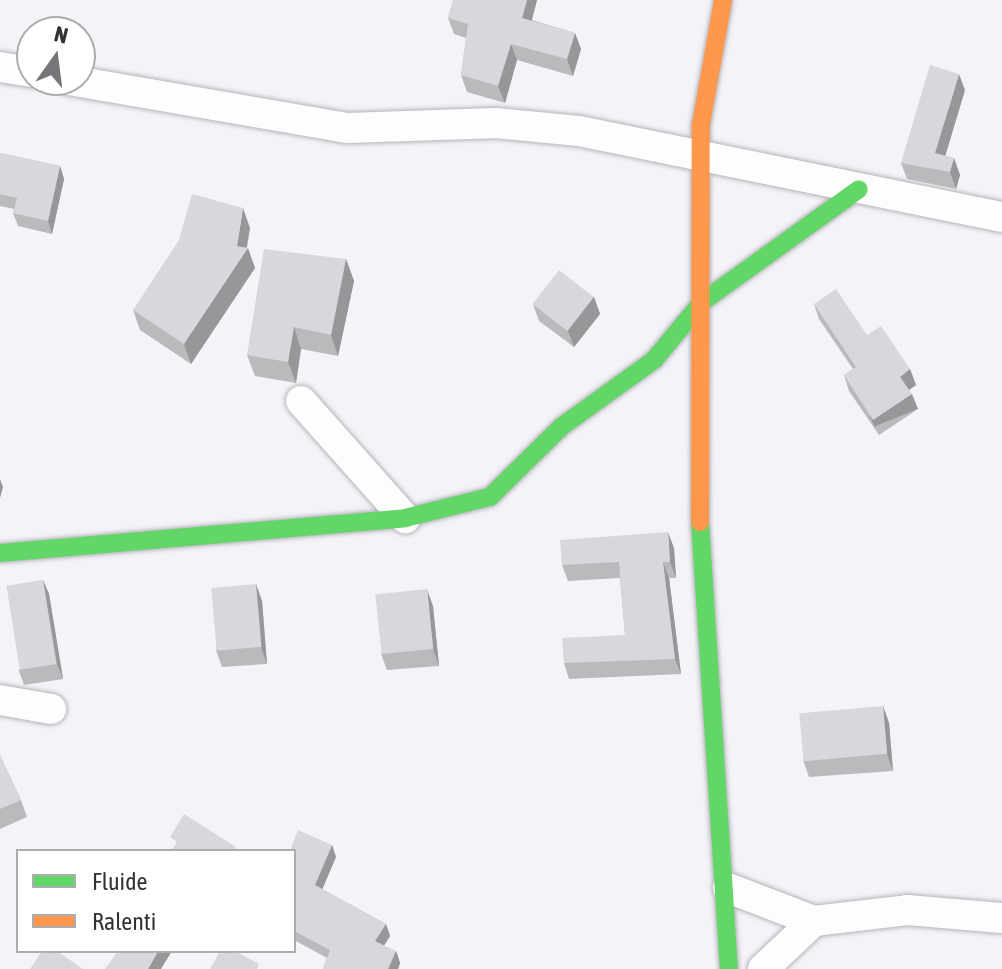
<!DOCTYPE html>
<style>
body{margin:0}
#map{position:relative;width:1002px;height:969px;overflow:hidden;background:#f4f3f9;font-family:"Asap Condensed",sans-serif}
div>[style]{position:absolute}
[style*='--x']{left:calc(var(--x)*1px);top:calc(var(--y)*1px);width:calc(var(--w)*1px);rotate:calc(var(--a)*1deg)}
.roads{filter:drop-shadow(0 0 2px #b5b4b9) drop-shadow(0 0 2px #b5b4b9)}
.street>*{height:30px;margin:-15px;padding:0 15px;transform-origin:15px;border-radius:15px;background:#fdfdfe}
.fast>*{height:18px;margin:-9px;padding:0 9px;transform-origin:9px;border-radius:9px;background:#63d668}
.slow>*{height:18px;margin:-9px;padding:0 9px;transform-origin:9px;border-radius:9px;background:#ff974d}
.wall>*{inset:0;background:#bababd}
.shaded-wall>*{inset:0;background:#97979a;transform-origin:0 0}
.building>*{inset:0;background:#d8d8dc;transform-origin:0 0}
span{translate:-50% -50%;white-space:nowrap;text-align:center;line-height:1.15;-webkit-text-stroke:8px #fff;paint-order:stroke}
.legend{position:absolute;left:16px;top:849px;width:280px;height:104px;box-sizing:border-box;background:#fff;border:2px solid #adadaf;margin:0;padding:10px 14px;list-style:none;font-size:24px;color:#323136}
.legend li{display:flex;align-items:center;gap:16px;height:40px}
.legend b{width:40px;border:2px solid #adadaf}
.north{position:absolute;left:16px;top:16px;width:80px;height:80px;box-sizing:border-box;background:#fff;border:2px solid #adadaf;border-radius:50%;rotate:14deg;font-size:22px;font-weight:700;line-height:32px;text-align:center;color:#323136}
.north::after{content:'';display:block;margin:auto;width:28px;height:36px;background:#76757a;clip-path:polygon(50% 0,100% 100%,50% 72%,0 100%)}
</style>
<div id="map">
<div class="roads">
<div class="street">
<div style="--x:0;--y:67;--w:32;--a:9"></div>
<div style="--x:69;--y:80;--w:282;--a:9.8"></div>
<div style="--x:347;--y:128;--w:149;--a:-1.9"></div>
<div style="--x:496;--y:123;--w:83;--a:5.5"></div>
<div style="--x:579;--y:131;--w:432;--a:11.5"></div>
<div style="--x:301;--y:401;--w:157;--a:48.4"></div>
<div style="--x:0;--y:700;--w:52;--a:10"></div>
<div style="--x:728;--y:888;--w:92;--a:21"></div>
<div style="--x:763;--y:969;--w:70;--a:-43.3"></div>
<div style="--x:814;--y:921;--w:94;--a:-6.7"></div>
<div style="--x:907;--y:910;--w:95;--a:4.8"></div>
</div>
<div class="fast">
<div style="--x:700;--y:522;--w:448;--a:86.3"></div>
<div style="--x:0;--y:553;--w:407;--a:-4.9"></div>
<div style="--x:405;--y:518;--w:88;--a:-13.9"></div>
<div style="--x:490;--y:497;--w:100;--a:-44.6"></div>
<div style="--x:561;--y:427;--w:115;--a:-35.8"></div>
<div style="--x:654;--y:360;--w:75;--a:-50.4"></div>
<div style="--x:702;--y:302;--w:193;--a:-35.7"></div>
</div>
<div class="slow">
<div style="--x:700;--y:522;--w:398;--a:-89.9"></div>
<div style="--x:701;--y:124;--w:126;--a:-79.9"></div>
</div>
</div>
<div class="wall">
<div style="clip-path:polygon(453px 0,537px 0,532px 20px,575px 33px,581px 49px,573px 76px,517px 60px,505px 103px,467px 92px,461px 75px,466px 38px,454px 34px,448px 18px)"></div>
<div style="clip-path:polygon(965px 90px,945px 156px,954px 158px,960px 175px,956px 189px,907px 179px,901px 163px)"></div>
<div style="clip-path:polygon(0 153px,60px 166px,64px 179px,52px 234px,18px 226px,13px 213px,14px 209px,0 206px)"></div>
<div style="clip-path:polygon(250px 228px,247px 248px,255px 268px,191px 364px,140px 330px,133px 310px)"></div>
<div style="clip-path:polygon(346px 259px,354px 281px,338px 356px,301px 349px,296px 383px,255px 376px,247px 355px)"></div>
<div style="clip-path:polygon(594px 297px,600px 314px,574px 347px,539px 321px,533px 304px)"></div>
<div style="clip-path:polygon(814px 304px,867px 335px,910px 369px,916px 385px,909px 390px,918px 409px,879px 435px,849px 391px,844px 375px,853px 369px,819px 319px)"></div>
<div style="clip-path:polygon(674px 548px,676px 578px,669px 578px,681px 674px,569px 679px,564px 663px,625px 635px,620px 578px,568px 581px,562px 565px)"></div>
<div style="clip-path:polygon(43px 580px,49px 594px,63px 679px,24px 685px,19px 671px)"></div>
<div style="clip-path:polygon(256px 584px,262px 601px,267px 664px,222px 667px,216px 650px)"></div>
<div style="clip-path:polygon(433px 606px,439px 666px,387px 670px,381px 654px)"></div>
<div style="clip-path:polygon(883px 706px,889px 723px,893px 771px,809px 777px,803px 760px)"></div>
<div style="clip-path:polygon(0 755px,21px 800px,27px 817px,0 829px)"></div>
<div style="clip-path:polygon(332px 845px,336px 857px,322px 889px,386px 924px,390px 936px,384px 946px,396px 951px,400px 963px,398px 969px,323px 969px,327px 958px,294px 940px,294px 851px)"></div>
</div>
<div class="shaded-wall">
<div style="clip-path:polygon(527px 0,537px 0,528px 34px,522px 18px)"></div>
<div style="clip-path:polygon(575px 33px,581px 49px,573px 76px,567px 59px)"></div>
<div style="clip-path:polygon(511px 44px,517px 60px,505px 103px,498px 86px)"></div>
<div style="clip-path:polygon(959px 74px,965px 90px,941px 170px,935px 153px)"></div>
<div style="clip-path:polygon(954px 158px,960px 175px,956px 189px,950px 172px)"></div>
<div style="clip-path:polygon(60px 166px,64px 179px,52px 234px,48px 221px)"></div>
<div style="clip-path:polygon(243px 208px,250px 228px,246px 250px,248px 248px,255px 268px,191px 364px,184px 344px,237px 246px)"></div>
<div style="clip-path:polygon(346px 259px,354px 281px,338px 356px,331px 335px)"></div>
<div style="clip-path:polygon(594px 297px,600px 314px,574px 347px,568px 331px)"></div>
<div style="clip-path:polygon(294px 327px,301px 349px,296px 383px,288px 362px)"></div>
<div style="clip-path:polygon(910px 369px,916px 385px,906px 392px,900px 377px)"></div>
<div style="left:912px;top:394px;width:16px;height:47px;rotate:68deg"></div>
<div style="clip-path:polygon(0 479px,3px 487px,0 498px)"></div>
<div style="clip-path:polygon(668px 532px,674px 548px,676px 578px,670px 562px)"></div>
<div style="clip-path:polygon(663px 562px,669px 578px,681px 674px,675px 659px)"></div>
<div style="clip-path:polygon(43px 580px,49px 594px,63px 679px,57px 664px)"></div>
<div style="clip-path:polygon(256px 584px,262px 601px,267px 664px,261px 647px)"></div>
<div style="clip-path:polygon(427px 589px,433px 606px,439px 666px,433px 649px)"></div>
<div style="clip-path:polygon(883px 706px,889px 723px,893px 771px,887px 754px)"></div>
<div style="clip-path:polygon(332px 845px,336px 857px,319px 897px,315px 885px)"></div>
<div style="clip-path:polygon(386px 924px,390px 936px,379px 953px,375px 941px)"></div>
<div style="clip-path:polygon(158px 951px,172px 951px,161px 969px,148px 969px)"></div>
<div style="clip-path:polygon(396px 951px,400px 963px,398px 969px,388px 969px)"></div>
</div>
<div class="building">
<div style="clip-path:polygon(453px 0,527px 0,522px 18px,575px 33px,567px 59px,511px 44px,498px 86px,461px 75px,468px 24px,448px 18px)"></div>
<div style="clip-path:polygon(930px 65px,959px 74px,935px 153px,954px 158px,950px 172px,901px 163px)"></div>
<div style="clip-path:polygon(0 153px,60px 166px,48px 221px,13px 213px,17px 198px,0 194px)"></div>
<div style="clip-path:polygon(192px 194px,243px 208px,237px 246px,248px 248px,184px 344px,133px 310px,179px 240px)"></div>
<div style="clip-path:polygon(264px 249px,346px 259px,331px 335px,294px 327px,288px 362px,247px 355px)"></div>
<div style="left:559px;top:270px;width:44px;height:43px;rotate:38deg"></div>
<div style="clip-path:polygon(836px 289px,867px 335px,881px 326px,910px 369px,900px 377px,912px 394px,873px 420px,844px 375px,856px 367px,814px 304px)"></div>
<div style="clip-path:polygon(668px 532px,670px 562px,663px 562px,675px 659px,564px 663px,562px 638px,625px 635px,619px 562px,562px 565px,560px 540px)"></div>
<div style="left:43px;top:580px;width:85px;height:37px;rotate:81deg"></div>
<div style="left:256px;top:584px;width:63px;height:45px;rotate:85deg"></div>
<div style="left:427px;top:589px;width:60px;height:52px;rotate:84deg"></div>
<div style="left:883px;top:706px;width:48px;height:84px;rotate:85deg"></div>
<div style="clip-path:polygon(0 755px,21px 800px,0 809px)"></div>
<div style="clip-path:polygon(184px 814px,236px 847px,233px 851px,171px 851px,177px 842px,170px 837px)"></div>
<div style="clip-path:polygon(298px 830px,332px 845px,315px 885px,386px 924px,375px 941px,396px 951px,388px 969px,323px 969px,330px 950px,294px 931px,294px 851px,290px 851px)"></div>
<div style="clip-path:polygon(42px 951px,57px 951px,83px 969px,30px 969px)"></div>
<div style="clip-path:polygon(118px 951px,158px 951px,148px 969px,105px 969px)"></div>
<div style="clip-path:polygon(220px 951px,235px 951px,259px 964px,257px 969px,210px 969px)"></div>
</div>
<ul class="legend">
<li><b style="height:10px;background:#63d668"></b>Fluide</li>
<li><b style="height:10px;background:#ff974d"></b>Ralenti</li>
</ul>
<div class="north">N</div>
</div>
